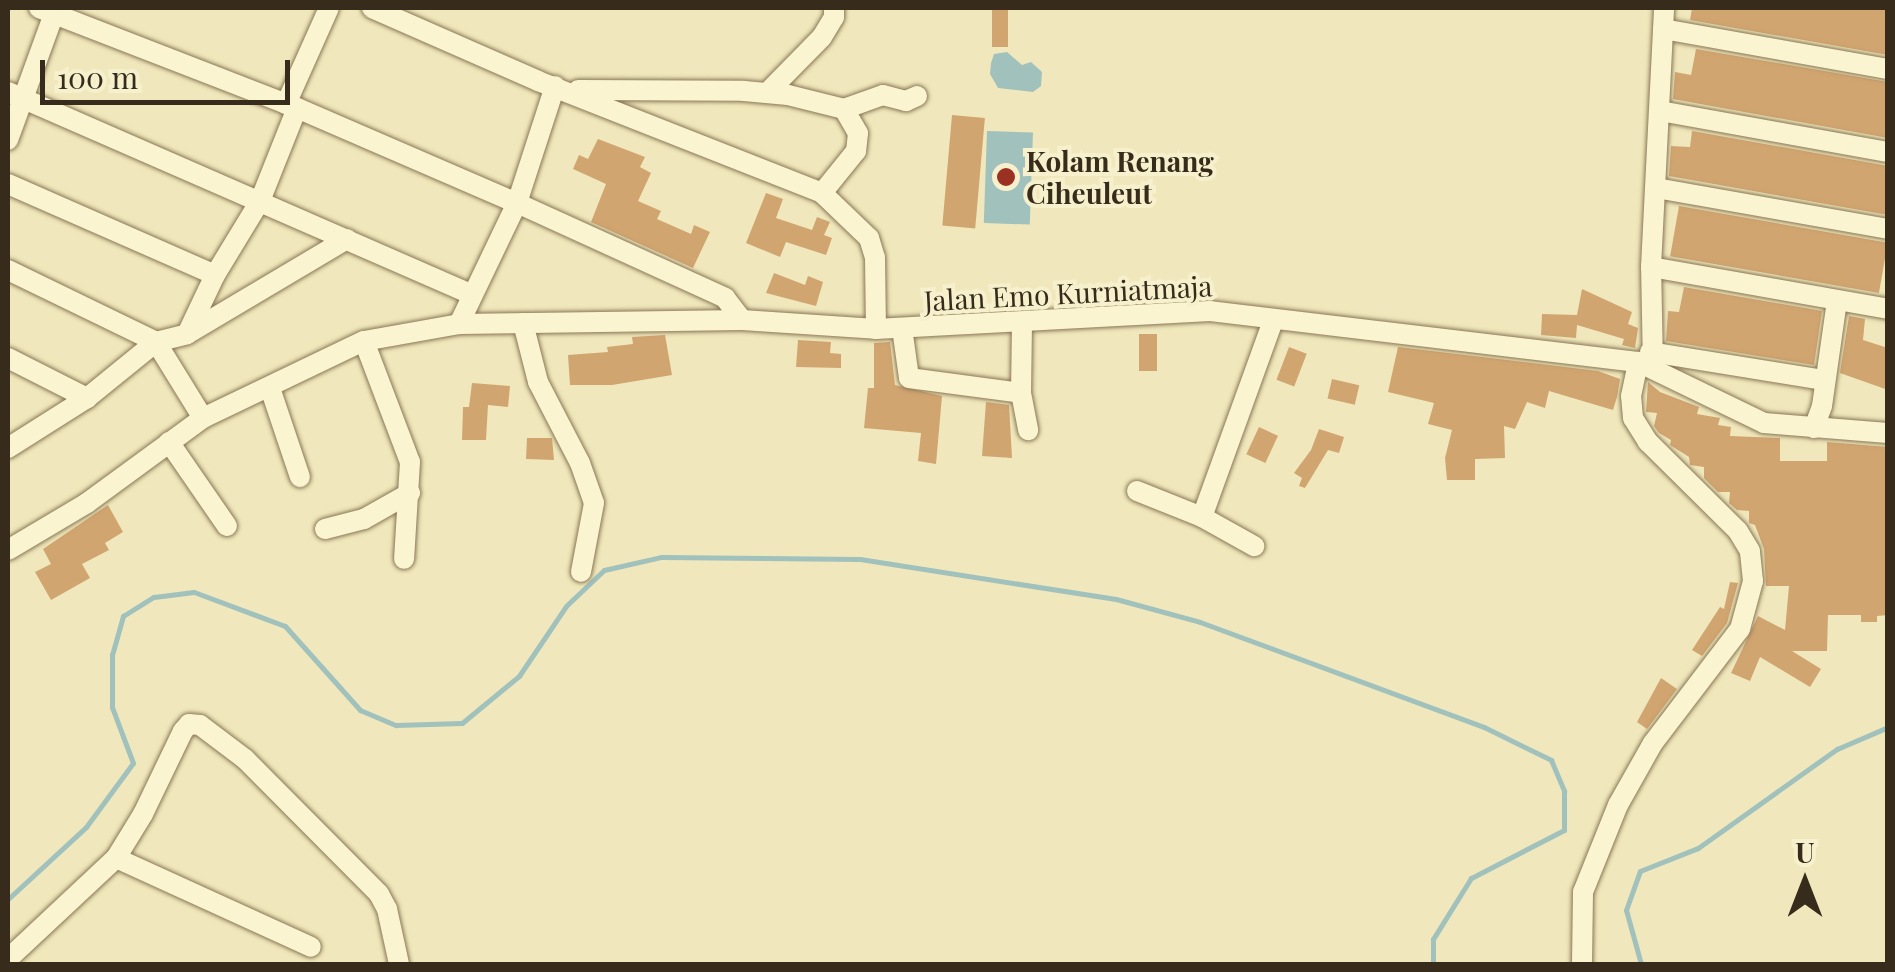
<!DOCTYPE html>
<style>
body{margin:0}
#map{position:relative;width:1895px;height:972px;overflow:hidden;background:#f0e8bc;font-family:"Playfair Display",serif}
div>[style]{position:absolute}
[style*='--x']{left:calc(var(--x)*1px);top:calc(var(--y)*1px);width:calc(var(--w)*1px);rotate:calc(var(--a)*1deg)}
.water>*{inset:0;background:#a1c1bc;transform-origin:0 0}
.stream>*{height:5px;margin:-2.5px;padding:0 2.5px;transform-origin:2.5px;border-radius:2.5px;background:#a1c1bc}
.building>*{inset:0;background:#d1a570;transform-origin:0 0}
.roads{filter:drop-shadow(0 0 2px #897755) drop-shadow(0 0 2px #897755)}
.street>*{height:20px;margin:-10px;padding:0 10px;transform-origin:10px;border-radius:10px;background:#fbf4d0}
.dots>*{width:28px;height:28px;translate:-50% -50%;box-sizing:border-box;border:5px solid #f7f0cc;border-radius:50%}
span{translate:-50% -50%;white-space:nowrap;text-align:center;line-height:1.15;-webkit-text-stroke:8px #f7f0cc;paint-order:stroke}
.poi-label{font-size:28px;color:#372c1b;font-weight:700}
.left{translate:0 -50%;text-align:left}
.street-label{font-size:28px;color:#372c1b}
.frame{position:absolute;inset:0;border:10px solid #372c1b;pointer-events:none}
.north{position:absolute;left:1755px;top:832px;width:100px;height:100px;-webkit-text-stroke:8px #f7f0cc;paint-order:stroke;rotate:0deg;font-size:28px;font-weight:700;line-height:40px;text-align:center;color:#372c1b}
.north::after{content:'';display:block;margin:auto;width:35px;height:45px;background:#372c1b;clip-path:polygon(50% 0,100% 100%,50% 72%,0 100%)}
.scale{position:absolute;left:40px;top:60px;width:250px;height:45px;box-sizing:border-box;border:5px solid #372c1b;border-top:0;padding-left:12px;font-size:30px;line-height:35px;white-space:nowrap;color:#372c1b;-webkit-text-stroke:8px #f7f0cc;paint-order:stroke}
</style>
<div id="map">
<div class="water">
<div style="clip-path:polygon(1007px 52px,1022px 65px,1031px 62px,1042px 72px,1041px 86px,1033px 92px,998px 88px,990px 74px,991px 63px,994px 54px)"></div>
<div style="left:987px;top:131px;width:46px;height:92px;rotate:2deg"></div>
</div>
<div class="stream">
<div style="--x:8;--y:899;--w:106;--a:-42.7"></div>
<div style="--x:86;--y:827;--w:79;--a:-53.7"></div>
<div style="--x:133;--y:763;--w:60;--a:-110.6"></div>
<div style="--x:112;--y:707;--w:52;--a:-90"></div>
<div style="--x:112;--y:655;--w:41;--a:-74.2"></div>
<div style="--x:123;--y:616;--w:36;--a:-32"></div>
<div style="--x:154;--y:597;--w:40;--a:-7.1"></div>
<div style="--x:194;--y:592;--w:97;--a:20.5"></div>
<div style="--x:285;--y:626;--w:113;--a:48.2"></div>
<div style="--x:360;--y:710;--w:39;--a:23"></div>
<div style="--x:396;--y:725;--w:66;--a:-1.7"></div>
<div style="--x:462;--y:723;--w:74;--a:-39.5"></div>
<div style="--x:519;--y:676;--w:84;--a:-56.1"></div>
<div style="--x:566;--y:606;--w:52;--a:-43.5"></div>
<div style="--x:604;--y:570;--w:58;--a:-12.8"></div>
<div style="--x:661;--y:557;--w:199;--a:0.6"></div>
<div style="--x:860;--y:559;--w:259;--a:8.9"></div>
<div style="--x:1116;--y:599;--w:87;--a:15.3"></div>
<div style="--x:1200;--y:622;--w:303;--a:20.3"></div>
<div style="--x:1484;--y:727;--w:75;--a:26.2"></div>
<div style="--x:1551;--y:760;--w:34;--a:67"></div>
<div style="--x:1564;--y:791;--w:39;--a:90"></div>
<div style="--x:1564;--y:830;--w:105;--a:152.7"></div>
<div style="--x:1471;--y:878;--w:72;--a:121.9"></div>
<div style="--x:1433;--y:939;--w:25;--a:90"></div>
<div style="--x:1641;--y:964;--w:56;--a:-105.5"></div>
<div style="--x:1626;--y:910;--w:41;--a:-70.3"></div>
<div style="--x:1640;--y:871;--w:62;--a:-21.6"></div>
<div style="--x:1698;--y:848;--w:171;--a:-35.5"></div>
<div style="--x:1837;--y:749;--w:56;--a:-23.3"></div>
</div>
<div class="building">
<div style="left:992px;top:8px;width:16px;height:39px"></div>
<div style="clip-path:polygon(1692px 8px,1888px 8px,1888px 55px,1690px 20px)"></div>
<div style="clip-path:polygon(1696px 49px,1888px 82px,1888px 138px,1673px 99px,1675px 72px,1691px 75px)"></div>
<div style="left:952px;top:115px;width:33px;height:111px;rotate:5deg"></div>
<div style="clip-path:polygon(1692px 131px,1888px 166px,1888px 215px,1669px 176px,1671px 146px,1690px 147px)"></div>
<div style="clip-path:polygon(598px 139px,645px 157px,640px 167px,651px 173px,638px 201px,661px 211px,657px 219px,691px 234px,694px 225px,710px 232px,693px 268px,591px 222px,606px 184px,573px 169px,579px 155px,588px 159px)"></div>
<div style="clip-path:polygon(766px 193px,783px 199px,776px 218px,812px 230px,817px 217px,830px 222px,824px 235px,832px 238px,826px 255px,786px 242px,780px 257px,746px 243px)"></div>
<div style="left:1679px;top:206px;width:212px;height:51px;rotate:10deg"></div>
<div style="clip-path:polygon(774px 273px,805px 285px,808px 276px,823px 282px,816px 306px,766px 293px)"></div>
<div style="clip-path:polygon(1684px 287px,1822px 311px,1814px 365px,1666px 341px,1668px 311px,1679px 312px)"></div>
<div style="clip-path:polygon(1582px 289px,1632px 312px,1628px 324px,1638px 328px,1635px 348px,1622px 345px,1624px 339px,1577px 325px,1576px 338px,1541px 335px,1542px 314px,1577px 315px)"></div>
<div style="clip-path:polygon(1849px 316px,1865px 319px,1863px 340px,1888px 348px,1888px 390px,1840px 373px)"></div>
<div style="left:1139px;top:334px;width:18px;height:37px"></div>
<div style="clip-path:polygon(665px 335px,672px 375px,612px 385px,570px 385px,568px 355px,608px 352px,607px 347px,633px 344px,632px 337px)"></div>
<div style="clip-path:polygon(798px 340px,831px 342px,830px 353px,841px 354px,841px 368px,796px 367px)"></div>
<div style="clip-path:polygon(890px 342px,895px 385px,942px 396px,936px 464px,918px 461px,921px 433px,864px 428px,868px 388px,874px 388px,874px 343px)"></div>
<div style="left:1289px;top:347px;width:19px;height:35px;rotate:21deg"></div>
<div style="clip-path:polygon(1398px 347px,1598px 371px,1620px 379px,1617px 397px,1613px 410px,1549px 391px,1545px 408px,1527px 402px,1515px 429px,1504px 426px,1505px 458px,1475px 459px,1475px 480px,1447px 480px,1445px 458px,1452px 430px,1428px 424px,1434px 403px,1388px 392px)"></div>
<div style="left:1332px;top:379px;width:28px;height:20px;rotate:13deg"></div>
<div style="clip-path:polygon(1648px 382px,1660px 392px,1699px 407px,1697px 414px,1720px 418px,1718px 425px,1731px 427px,1730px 436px,1780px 438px,1780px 461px,1827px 461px,1827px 442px,1888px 447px,1888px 615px,1877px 616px,1877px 622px,1861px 622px,1861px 615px,1828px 615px,1827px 651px,1792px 651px,1821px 669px,1810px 687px,1760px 657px,1750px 681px,1731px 673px,1758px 616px,1785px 630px,1789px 586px,1766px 586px,1764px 549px,1755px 525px,1749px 523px,1749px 511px,1737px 510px,1729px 503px,1730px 492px,1718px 492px,1704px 478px,1704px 467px,1690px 465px,1689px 457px,1670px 445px,1671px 440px,1659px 433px,1654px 426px,1657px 413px,1646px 412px)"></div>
<div style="clip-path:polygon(472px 383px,510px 386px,508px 407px,488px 405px,486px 440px,462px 440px,463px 407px,469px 407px)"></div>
<div style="clip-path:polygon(986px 402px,1009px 405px,1012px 458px,982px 456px)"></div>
<div style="left:1259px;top:427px;width:21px;height:30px;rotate:25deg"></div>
<div style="clip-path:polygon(1319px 429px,1344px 437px,1339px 453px,1328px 450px,1305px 488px,1299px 486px,1302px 478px,1294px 473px,1311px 450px)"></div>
<div style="clip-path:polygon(527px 438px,552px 438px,554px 460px,526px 459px)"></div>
<div style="clip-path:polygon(108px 505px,123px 532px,105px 543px,109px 550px,82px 564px,90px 578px,51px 600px,35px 572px,51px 564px,43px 549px)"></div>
<div style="clip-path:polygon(1730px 582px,1738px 583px,1727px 623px,1702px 656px,1692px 650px,1720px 607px,1724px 609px)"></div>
<div style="clip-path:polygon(1661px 678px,1677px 689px,1647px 729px,1637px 722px)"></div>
</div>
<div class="roads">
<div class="street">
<div style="--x:39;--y:8;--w:277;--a:21.2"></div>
<div style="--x:297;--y:108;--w:240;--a:23.4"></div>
<div style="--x:517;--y:203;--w:229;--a:24.5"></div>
<div style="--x:725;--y:298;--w:28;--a:52"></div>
<div style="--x:372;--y:8;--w:181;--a:23.7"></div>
<div style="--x:538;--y:81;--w:305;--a:21.5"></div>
<div style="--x:822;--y:193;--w:65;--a:43.8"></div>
<div style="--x:869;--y:238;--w:21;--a:73"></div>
<div style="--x:875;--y:258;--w:71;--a:89.2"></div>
<div style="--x:876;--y:329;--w:334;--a:-3.1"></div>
<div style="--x:1210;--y:311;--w:431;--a:6.8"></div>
<div style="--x:1638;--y:362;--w:140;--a:25.8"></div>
<div style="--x:1764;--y:423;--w:124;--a:4.6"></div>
<div style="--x:1663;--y:29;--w:229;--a:10.1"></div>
<div style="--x:578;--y:90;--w:166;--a:0.3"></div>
<div style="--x:744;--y:91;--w:44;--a:5.2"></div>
<div style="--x:788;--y:95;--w:58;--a:14"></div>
<div style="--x:844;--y:109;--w:28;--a:60"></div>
<div style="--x:858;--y:133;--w:18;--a:96"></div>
<div style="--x:856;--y:151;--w:54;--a:129"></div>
<div style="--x:8;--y:92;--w:507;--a:23.58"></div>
<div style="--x:767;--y:93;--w:78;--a:-45.5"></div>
<div style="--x:822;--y:37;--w:23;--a:-59"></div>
<div style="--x:834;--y:17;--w:9;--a:-90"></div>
<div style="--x:286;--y:104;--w:105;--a:-65.9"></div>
<div style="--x:844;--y:109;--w:41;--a:-19.7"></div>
<div style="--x:883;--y:95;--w:24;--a:15"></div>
<div style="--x:906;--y:101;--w:12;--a:-24"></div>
<div style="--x:1660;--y:111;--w:232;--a:10.2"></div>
<div style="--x:8;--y:140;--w:140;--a:-70"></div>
<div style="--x:8;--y:184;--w:226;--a:23.7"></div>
<div style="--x:1656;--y:188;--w:236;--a:10"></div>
<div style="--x:1651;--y:267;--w:241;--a:10"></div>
<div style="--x:8;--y:270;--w:165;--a:25.9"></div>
<div style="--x:156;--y:342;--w:89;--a:58.3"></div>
<div style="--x:523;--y:323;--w:61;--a:75.7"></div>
<div style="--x:538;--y:382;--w:91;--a:62.6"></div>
<div style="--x:580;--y:463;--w:42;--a:70.7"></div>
<div style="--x:594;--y:503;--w:70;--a:100.7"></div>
<div style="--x:1022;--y:323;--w:70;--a:90.8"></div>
<div style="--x:1021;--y:393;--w:38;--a:79"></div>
<div style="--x:459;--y:324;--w:134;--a:-64.4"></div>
<div style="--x:517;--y:203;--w:123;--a:-72"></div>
<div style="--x:902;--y:328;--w:50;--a:82"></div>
<div style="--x:909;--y:378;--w:113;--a:7.6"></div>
<div style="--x:187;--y:334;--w:65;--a:-64.6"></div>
<div style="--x:215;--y:275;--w:87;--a:-58.7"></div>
<div style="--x:260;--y:201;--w:100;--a:-68.3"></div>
<div style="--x:364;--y:341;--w:129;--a:69.2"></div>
<div style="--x:410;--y:462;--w:97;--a:93.5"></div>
<div style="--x:1650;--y:352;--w:175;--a:9.2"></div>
<div style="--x:8;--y:358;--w:89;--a:26.9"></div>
<div style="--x:1653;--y:367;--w:100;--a:-91.1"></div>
<div style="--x:1651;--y:267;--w:259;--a:-87.1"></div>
<div style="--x:270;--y:388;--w:94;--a:71.4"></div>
<div style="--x:1814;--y:428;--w:23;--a:-70"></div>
<div style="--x:1822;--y:406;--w:107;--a:-81.9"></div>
<div style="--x:169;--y:442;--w:102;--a:55.4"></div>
<div style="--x:8;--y:448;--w:93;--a:-32.3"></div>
<div style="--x:87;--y:398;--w:89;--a:-39.1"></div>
<div style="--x:156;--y:342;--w:32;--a:-14"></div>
<div style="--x:187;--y:334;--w:186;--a:-30.7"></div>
<div style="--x:1137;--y:491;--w:70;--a:21.8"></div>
<div style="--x:1202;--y:517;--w:208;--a:-70.1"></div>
<div style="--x:1202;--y:517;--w:60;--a:29.1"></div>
<div style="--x:325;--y:529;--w:40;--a:-14.4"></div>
<div style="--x:364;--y:519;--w:53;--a:-29.5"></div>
<div style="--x:8;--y:550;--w:92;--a:-30.7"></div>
<div style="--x:87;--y:503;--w:144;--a:-36.2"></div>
<div style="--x:203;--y:418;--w:178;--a:-25.6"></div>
<div style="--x:364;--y:341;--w:97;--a:-10.1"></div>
<div style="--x:459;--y:324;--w:283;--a:-0.8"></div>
<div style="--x:742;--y:320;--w:134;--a:3.8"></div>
<div style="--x:116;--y:858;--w:52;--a:-58.5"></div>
<div style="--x:143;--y:814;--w:92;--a:-64.3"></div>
<div style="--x:183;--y:731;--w:9;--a:-49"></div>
<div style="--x:189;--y:724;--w:11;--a:5"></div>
<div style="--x:200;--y:725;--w:56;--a:37.1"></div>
<div style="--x:245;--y:759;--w:190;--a:45.2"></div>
<div style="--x:379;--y:894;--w:17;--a:62"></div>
<div style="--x:387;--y:909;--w:56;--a:77.7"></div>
<div style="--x:8;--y:959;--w:148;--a:-43.1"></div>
<div style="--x:116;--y:858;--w:214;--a:24.5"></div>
<div style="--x:1582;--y:964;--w:72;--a:-89.2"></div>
<div style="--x:1583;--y:892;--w:94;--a:-68.1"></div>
<div style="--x:1618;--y:805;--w:71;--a:-60.6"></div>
<div style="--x:1653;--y:743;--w:143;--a:-52.7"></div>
<div style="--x:1740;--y:629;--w:50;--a:-74.8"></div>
<div style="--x:1753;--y:581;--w:30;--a:-96"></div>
<div style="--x:1750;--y:551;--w:23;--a:-121"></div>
<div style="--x:1738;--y:531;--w:127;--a:-135.3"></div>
<div style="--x:1648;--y:442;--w:28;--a:-122"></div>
<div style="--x:1633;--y:418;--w:22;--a:-95"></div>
<div style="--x:1631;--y:396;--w:35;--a:-78"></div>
</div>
</div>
<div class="dots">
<div style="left:1006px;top:177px;background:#9b3122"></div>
</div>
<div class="poi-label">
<span class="left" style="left:1026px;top:177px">Kolam Renang<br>Ciheuleut</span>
</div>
<div class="street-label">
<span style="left:1068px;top:293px;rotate:-3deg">Jalan Emo Kurniatmaja</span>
</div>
<div class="frame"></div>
<div class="north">U</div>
<div class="scale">100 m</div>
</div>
